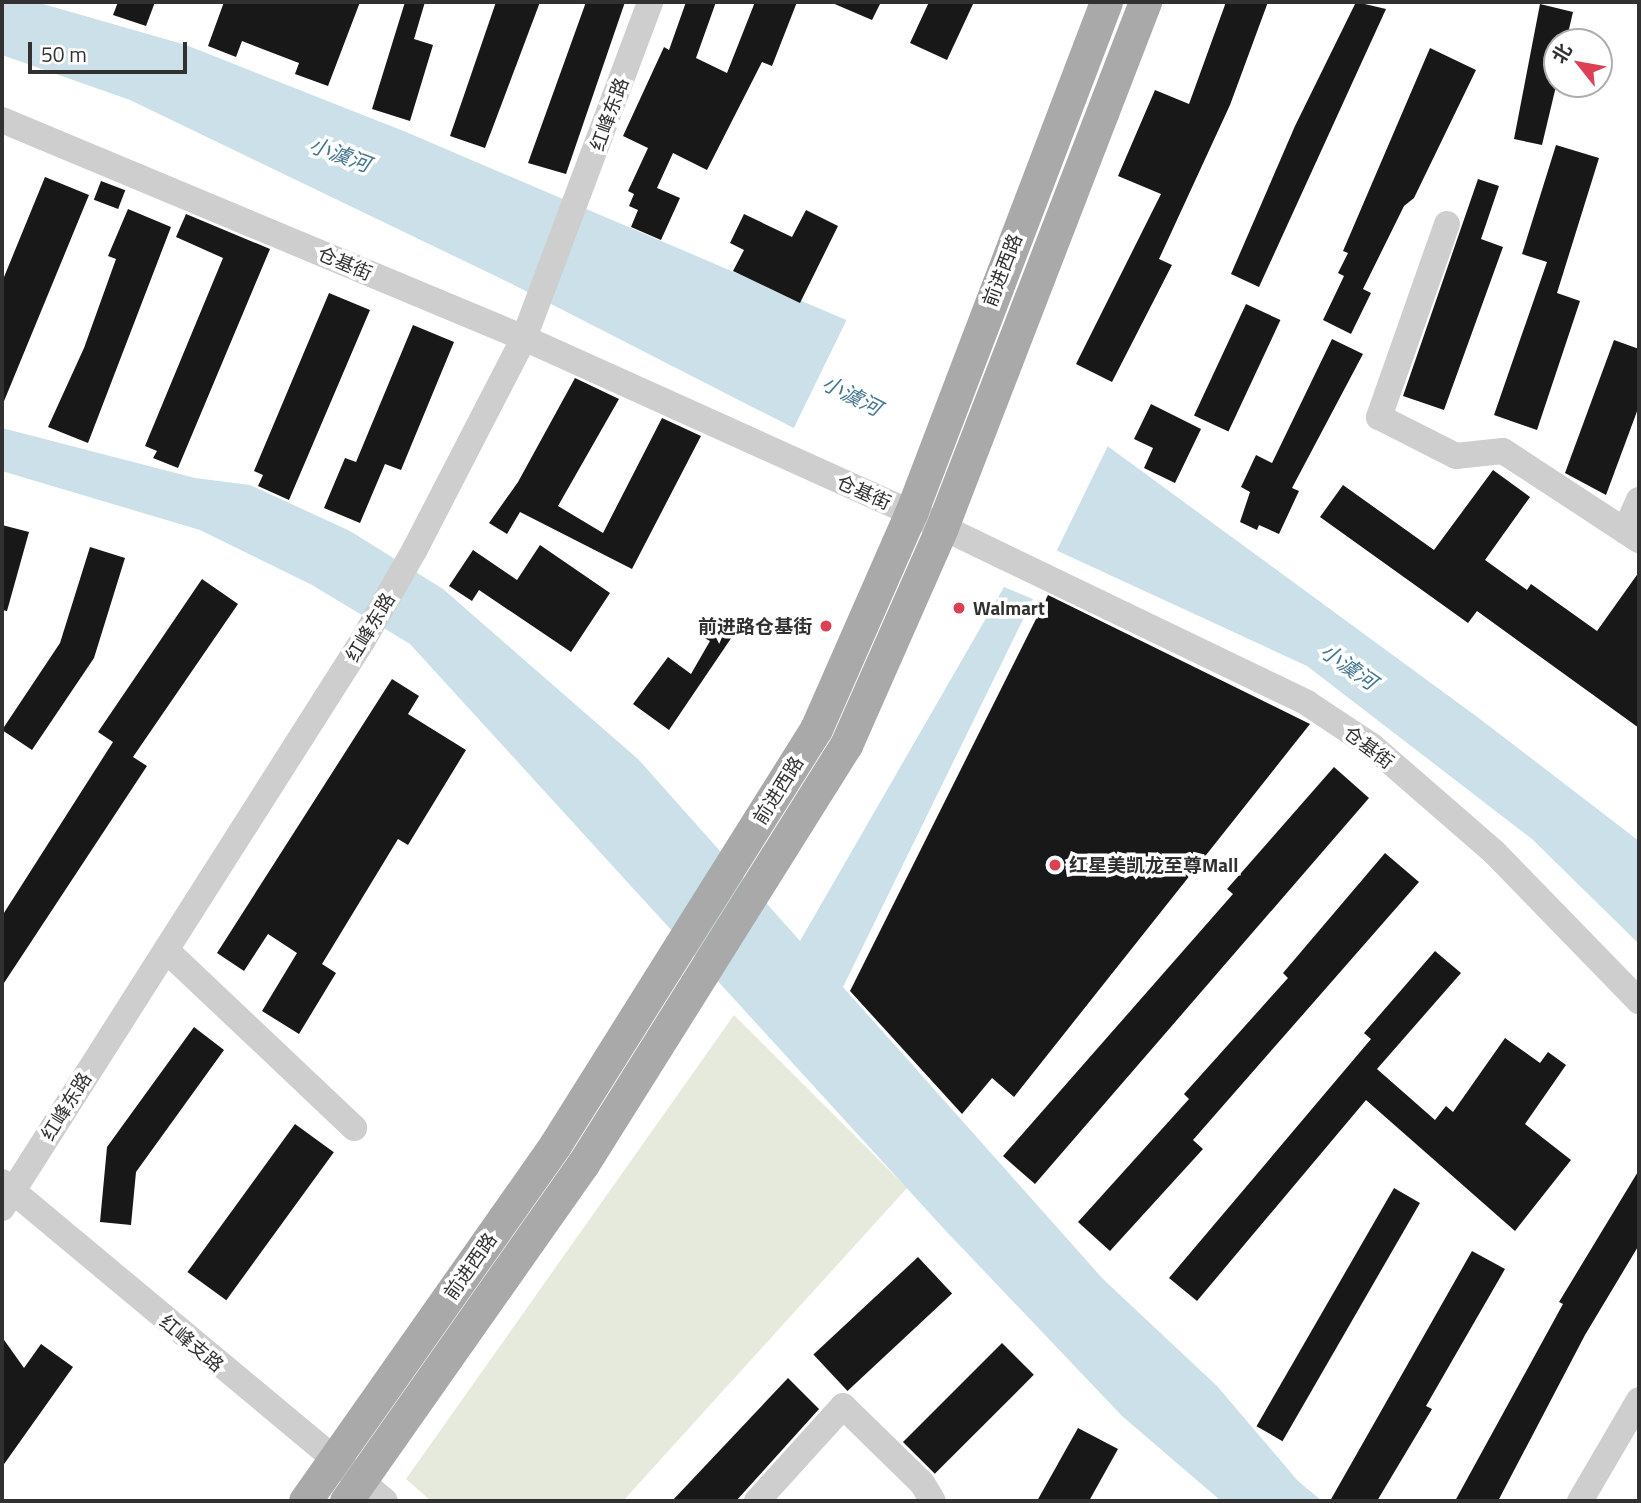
<!DOCTYPE html>
<meta charset="utf-8">
<style>
body{margin:0}
#map{position:relative;width:1641px;height:1503px;overflow:hidden;background:#fff;font-family:"Titillium Web","Noto Sans SC",sans-serif}
div>[style]{position:absolute}
[style*='--x']{left:calc(var(--x)*1px);top:calc(var(--y)*1px);width:calc(var(--w)*1px);rotate:calc(var(--a)*1deg)}
.green>*{inset:0;background:#e5eadd}
.water>*{inset:0;background:#cbe0e9}
.pier>*{inset:0;background:#fff;transform-origin:0 0}
.building>*{inset:0;background:#181818;transform-origin:0 0}
.minor>*{height:26px;margin:-13px;padding:0 13px;transform-origin:13px;border-radius:13px;background:#cecece}
.major>*{height:33px;margin:-16.5px;padding:0 16.5px;transform-origin:16.5px;border-radius:16.5px;background:#a9a9a9}
.dots>*{width:19px;height:19px;translate:-50% -50%;box-sizing:border-box;border:4px solid #fff;border-radius:50%}
span{translate:-50% -50%;white-space:nowrap;text-align:center;line-height:1.15;-webkit-text-stroke:7px #fff;paint-order:stroke}
.street-label{font-size:19px;color:#313131}
.poi-label{font-size:19px;color:#313131;font-weight:700}
.left{translate:0 -50%;text-align:left}
.right{translate:-100% -50%;text-align:right}
.water-label{font-size:21px;color:#43768f;font-style:italic}
.frame{position:absolute;inset:0;border:4px solid #313131;pointer-events:none}
.north{position:absolute;left:1543px;top:28px;width:70px;height:70px;box-sizing:border-box;background:#fff;border:2px solid #adadad;border-radius:50%;rotate:301deg;font-size:19px;font-weight:700;line-height:28px;text-align:center;color:#313131}
.north::after{content:'';display:block;margin:auto;width:24px;height:32px;background:#db4055;clip-path:polygon(50% 0,100% 100%,50% 72%,0 100%)}
.scale{position:absolute;left:28px;top:42px;width:159px;height:32px;box-sizing:border-box;border:4px solid #313131;border-top:0;padding-left:9px;font-size:21px;line-height:24px;white-space:nowrap;color:#313131;-webkit-text-stroke:5px #fff;paint-order:stroke}
</style>
<div id="map">
<div class="green">
<div style="clip-path:polygon(734px 1015px,907px 1188px,623px 1501px,431px 1501px,406px 1479px)"></div>
</div>
<div class="water">
<div style="clip-path:polygon(2px 2px,36px 2px,186px 45px,406px 132px,879px 334px,1102px 442px,1480px 719px,1639px 841px,1639px 944px,1532px 839px,1307px 666px,819px 441px,510px 283px,130px 100px,2px 55px)"></div>
<div style="clip-path:polygon(2px 428px,195px 478px,250px 485px,350px 531px,443px 589px,639px 760px,800px 941px,1004px 587px,1033px 599px,843px 987px,1103px 1279px,1217px 1386px,1298px 1481px,1322px 1501px,1221px 1501px,1122px 1416px,945px 1230px,410px 644px,312px 585px,200px 530px,2px 471px)"></div>
</div>
<div class="pier">
<div style="left:848px;top:317px;width:290px;height:127px;rotate:26deg"></div>
</div>
<div class="building">
<div style="clip-path:polygon(118px 2px,155px 2px,146px 26px,113px 15px)"></div>
<div style="clip-path:polygon(224px 2px,360px 2px,328px 86px,295px 74px,299px 63px,242px 41px,236px 57px,208px 46px)"></div>
<div style="clip-path:polygon(405px 2px,425px 2px,414px 39px,433px 45px,410px 121px,372px 109px)"></div>
<div style="clip-path:polygon(496px 2px,540px 2px,485px 148px,450px 136px)"></div>
<div style="clip-path:polygon(586px 2px,625px 2px,566px 174px,528px 163px)"></div>
<div style="clip-path:polygon(686px 2px,716px 2px,696px 58px,727px 73px,755px 2px,797px 2px,772px 66px,762px 62px,707px 170px,673px 153px,657px 188px,680px 198px,661px 240px,631px 227px,638px 210px,629px 206px,634px 194px,628px 191px,648px 148px,623px 136px,664px 47px,669px 50px)"></div>
<div style="clip-path:polygon(830px 2px,881px 2px,872px 20px)"></div>
<div style="clip-path:polygon(929px 2px,974px 2px,947px 60px,910px 43px)"></div>
<div style="clip-path:polygon(1226px 2px,1268px 2px,1230px 105px,1159px 259px,1172px 265px,1112px 382px,1076px 364px,1161px 194px,1118px 176px,1155px 90px,1189px 104px)"></div>
<div style="clip-path:polygon(1356px 2px,1386px 9px,1259px 287px,1231px 274px,1295px 126px)"></div>
<div style="clip-path:polygon(1540px 4px,1573px 12px,1566px 42px,1557px 42px,1557px 82px,1542px 145px,1514px 139px)"></div>
<div style="clip-path:polygon(1430px 48px,1476px 70px,1414px 198px,1404px 206px,1363px 289px,1371px 293px,1351px 334px,1323px 320px,1344px 276px,1338px 273px,1348px 253px,1343px 251px)"></div>
<div style="clip-path:polygon(1556px 145px,1599px 158px,1557px 293px,1580px 301px,1537px 430px,1494px 415px,1547px 262px,1522px 254px)"></div>
<div style="clip-path:polygon(45px 177px,89px 195px,2px 406px,2px 282px)"></div>
<div style="clip-path:polygon(1478px 179px,1499px 186px,1481px 239px,1503px 247px,1444px 410px,1403px 396px)"></div>
<div style="left:101px;top:181px;width:26px;height:20px;rotate:21deg"></div>
<div style="clip-path:polygon(128px 209px,171px 227px,88px 443px,48px 427px,84px 348px,116px 259px,108px 256px)"></div>
<div style="clip-path:polygon(806px 210px,838px 226px,800px 303px,733px 271px,744px 250px,730px 243px,744px 214px,792px 237px)"></div>
<div style="clip-path:polygon(186px 214px,270px 249px,178px 468px,153px 458px,157px 451px,145px 446px,223px 258px,176px 237px)"></div>
<div style="clip-path:polygon(329px 293px,370px 310px,289px 500px,258px 486px,263px 475px,254px 471px)"></div>
<div style="left:1246px;top:304px;width:38px;height:123px;rotate:25deg"></div>
<div style="clip-path:polygon(413px 325px,454px 342px,401px 470px,385px 464px,360px 523px,324px 508px,345px 458px,356px 462px)"></div>
<div style="clip-path:polygon(1332px 339px,1363px 354px,1292px 488px,1299px 491px,1279px 534px,1259px 525px,1257px 530px,1240px 522px,1250px 492px,1241px 487px,1256px 455px,1272px 463px)"></div>
<div style="clip-path:polygon(1614px 340px,1639px 349px,1639px 406px,1606px 495px,1565px 473px)"></div>
<div style="clip-path:polygon(575px 378px,619px 399px,558px 506px,603px 533px,662px 418px,701px 436px,632px 569px,520px 512px,507px 534px,489px 523px,518px 482px)"></div>
<div style="clip-path:polygon(1151px 404px,1201px 429px,1175px 483px,1144px 468px,1153px 448px,1134px 439px)"></div>
<div style="clip-path:polygon(1493px 470px,1530px 497px,1485px 560px,1527px 590px,1531px 584px,1597px 631px,1639px 572px,1639px 728px,1477px 611px,1468px 623px,1320px 517px,1343px 485px,1434px 550px)"></div>
<div style="clip-path:polygon(2px 525px,29px 532px,7px 611px,2px 610px)"></div>
<div style="clip-path:polygon(540px 545px,610px 593px,571px 652px,479px 590px,472px 601px,449px 586px,473px 550px,517px 580px)"></div>
<div style="clip-path:polygon(90px 547px,125px 558px,94px 658px,32px 750px,2px 730px,60px 643px)"></div>
<div style="clip-path:polygon(202px 579px,238px 604px,133px 757px,147px 766px,2px 986px,2px 916px,113px 742px,98px 732px)"></div>
<div style="clip-path:polygon(1048px 595px,1310px 724px,1014px 1097px,992px 1078px,962px 1114px,850px 991px)"></div>
<div style="clip-path:polygon(709px 615px,736px 631px,669px 730px,633px 704px,668px 657px,691px 674px,710px 641px,697px 634px)"></div>
<div style="clip-path:polygon(392px 679px,419px 696px,408px 714px,466px 750px,408px 845px,398px 839px,322px 964px,336px 973px,299px 1034px,262px 1011px,297px 953px,268px 934px,244px 971px,217px 953px)"></div>
<div style="clip-path:polygon(1334px 767px,1369px 798px,1035px 1184px,1003px 1156px,1233px 894px,1227px 889px)"></div>
<div style="clip-path:polygon(1385px 853px,1419px 882px,1193px 1140px,1203px 1149px,1110px 1251px,1078px 1222px,1189px 1099px,1184px 1094px,1288px 978px,1283px 973px)"></div>
<div style="clip-path:polygon(1435px 951px,1461px 973px,1377px 1069px,1435px 1120px,1446px 1106px,1453px 1112px,1505px 1038px,1540px 1063px,1548px 1052px,1566px 1065px,1525px 1124px,1571px 1160px,1515px 1231px,1366px 1100px,1197px 1301px,1169px 1278px,1371px 1039px,1364px 1033px)"></div>
<div style="clip-path:polygon(194px 1027px,224px 1050px,136px 1172px,131px 1225px,100px 1222px,107px 1147px)"></div>
<div style="left:295px;top:1124px;width:48px;height:183px;rotate:36deg"></div>
<div style="clip-path:polygon(1639px 1170px,1639px 1245px,1585px 1335px,1498px 1501px,1455px 1501px,1563px 1304px,1559px 1302px)"></div>
<div style="left:1394px;top:1188px;width:30px;height:275px;rotate:30deg"></div>
<div style="clip-path:polygon(1472px 1251px,1505px 1269px,1426px 1406px,1432px 1409px,1377px 1501px,1330px 1501px)"></div>
<div style="left:918px;top:1257px;width:50px;height:143px;rotate:47deg"></div>
<div style="clip-path:polygon(2px 1337px,24px 1368px,41px 1344px,73px 1367px,2px 1467px)"></div>
<div style="left:1002px;top:1343px;width:45px;height:140px;rotate:45deg"></div>
<div style="clip-path:polygon(788px 1378px,819px 1409px,736px 1501px,672px 1501px)"></div>
<div style="clip-path:polygon(1078px 1428px,1118px 1449px,1089px 1501px,1037px 1501px)"></div>
</div>
<div class="minor">
<div style="--x:2;--y:120;--w:566;--a:22.67"></div>
<div style="--x:524;--y:338;--w:459;--a:24.3"></div>
<div style="--x:942;--y:527;--w:405;--a:25.7"></div>
<div style="--x:1307;--y:703;--w:78;--a:33.5"></div>
<div style="--x:1372;--y:746;--w:162;--a:41"></div>
<div style="--x:1494;--y:852;--w:208;--a:45.8"></div>
<div style="--x:1447;--y:224;--w:205;--a:109.4"></div>
<div style="--x:1379;--y:417;--w:86;--a:26.9"></div>
<div style="--x:1456;--y:456;--w:47;--a:-6.1"></div>
<div style="--x:1503;--y:451;--w:163;--a:33.2"></div>
<div style="--x:1625;--y:531;--w:34;--a:-66"></div>
<div style="--x:166;--y:950;--w:259;--a:43.4"></div>
<div style="--x:2;--y:1182;--w:498;--a:39.8"></div>
<div style="--x:2;--y:1208;--w:673;--a:-57.56"></div>
<div style="--x:363;--y:640;--w:103;--a:-60.2"></div>
<div style="--x:414;--y:551;--w:240;--a:-62.7"></div>
<div style="--x:524;--y:338;--w:359;--a:-69.4"></div>
<div style="--x:757;--y:1501;--w:128;--a:-47.8"></div>
<div style="--x:843;--y:1406;--w:110;--a:44.3"></div>
<div style="--x:922;--y:1483;--w:21;--a:59"></div>
<div style="--x:1580;--y:1501;--w:117;--a:-59.7"></div>
</div>
<div class="major">
<div style="--x:305;--y:1501;--w:435;--a:-54.9"></div>
<div style="--x:555;--y:1145;--w:491;--a:-57.9"></div>
<div style="--x:816;--y:729;--w:236;--a:-66.3"></div>
<div style="--x:911;--y:513;--w:547;--a:-69.11"></div>
<div style="--x:346;--y:1501;--w:412;--a:-54.9"></div>
<div style="--x:583;--y:1164;--w:495;--a:-57.9"></div>
<div style="--x:846;--y:745;--w:238;--a:-66.2"></div>
<div style="--x:942;--y:527;--w:563;--a:-68.86"></div>
</div>
<div class="dots">
<div style="left:959px;top:608px;background:#db4055"></div>
<div style="left:826px;top:626px;background:#db4055"></div>
<div style="left:1055px;top:865px;background:#db4055"></div>
</div>
<div class="street-label">
<span style="left:609px;top:114px;rotate:-70deg">红峰东路</span>
<span style="left:345px;top:263px;rotate:23deg">仓基街</span>
<span style="left:1002px;top:270px;rotate:-69deg">前进西路</span>
<span style="left:864px;top:492px;rotate:24deg">仓基街</span>
<span style="left:370px;top:627px;rotate:-59deg">红峰东路</span>
<span style="left:1369px;top:747px;rotate:37deg">仓基街</span>
<span style="left:778px;top:790px;rotate:-58deg">前进西路</span>
<span style="left:66px;top:1106px;rotate:-58deg">红峰东路</span>
<span style="left:470px;top:1266px;rotate:-55deg">前进西路</span>
<span style="left:192px;top:1343px;rotate:40deg">红峰支路</span>
</div>
<div class="poi-label">
<span class="left" style="left:973px;top:608px">Walmart</span>
<span class="right" style="left:812px;top:626px">前进路仓基街</span>
<span class="left" style="left:1069px;top:865px">红星美凯龙至尊Mall</span>
</div>
<div class="water-label">
<span style="left:340px;top:154px;rotate:20deg">小澞河</span>
<span style="left:852px;top:395px;rotate:27deg">小澞河</span>
<span style="left:1349px;top:666px;rotate:35deg">小澞河</span>
</div>
<div class="frame"></div>
<div class="north">北</div>
<div class="scale">50 m</div>
</div>
